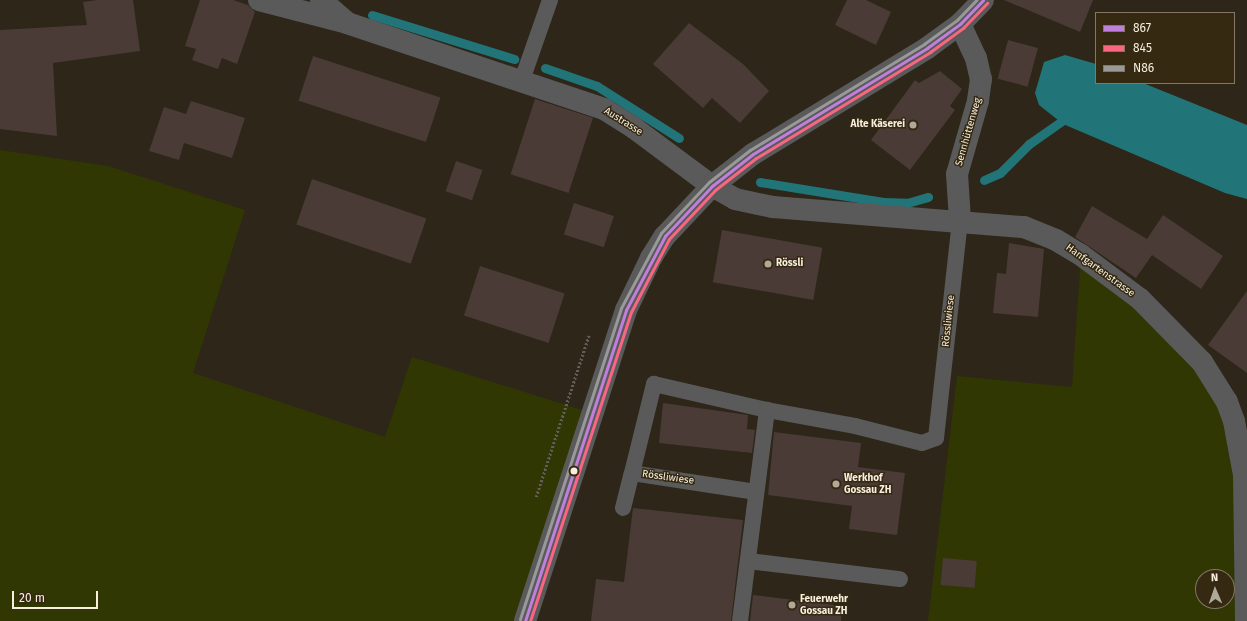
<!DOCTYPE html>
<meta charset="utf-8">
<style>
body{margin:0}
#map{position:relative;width:1247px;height:621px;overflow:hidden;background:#2d2619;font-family:"Fira Sans",sans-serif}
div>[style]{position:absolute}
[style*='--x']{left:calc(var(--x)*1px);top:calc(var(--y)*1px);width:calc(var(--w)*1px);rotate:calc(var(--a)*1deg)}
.green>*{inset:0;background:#303703}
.water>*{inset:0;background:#217579}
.stream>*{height:9px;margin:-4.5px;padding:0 4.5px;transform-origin:4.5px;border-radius:4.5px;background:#217579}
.building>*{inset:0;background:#4a3b36;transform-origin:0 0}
.path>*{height:2.5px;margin-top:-1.25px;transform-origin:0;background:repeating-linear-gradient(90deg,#625f5b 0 2px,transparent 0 4px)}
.service>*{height:16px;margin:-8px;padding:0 8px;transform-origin:8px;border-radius:8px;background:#5a5a5b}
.minor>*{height:22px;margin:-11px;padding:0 11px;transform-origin:11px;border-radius:11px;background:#5a5a5b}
.tertiary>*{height:22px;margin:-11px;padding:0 11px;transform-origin:11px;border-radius:11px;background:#5a5a5b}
.bus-1>*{height:3px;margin:-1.5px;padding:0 1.5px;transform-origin:1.5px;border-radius:1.5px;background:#c07fdc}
.bus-2>*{height:3px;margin:-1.5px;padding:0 1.5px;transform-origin:1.5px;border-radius:1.5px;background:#fa6682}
.bus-3>*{height:3px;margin:-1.5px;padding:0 1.5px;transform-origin:1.5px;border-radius:1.5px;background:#999}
.dots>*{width:11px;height:11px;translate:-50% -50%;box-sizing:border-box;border:2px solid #352911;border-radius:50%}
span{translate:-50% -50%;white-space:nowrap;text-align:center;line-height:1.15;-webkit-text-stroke:3px #352911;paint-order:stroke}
.street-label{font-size:10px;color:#f6efe0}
.poi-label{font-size:10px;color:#f6efe0;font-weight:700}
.right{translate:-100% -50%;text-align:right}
.left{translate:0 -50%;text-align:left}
.legend{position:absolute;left:1095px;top:12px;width:140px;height:72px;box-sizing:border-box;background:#352911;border:1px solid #827864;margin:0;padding:5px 7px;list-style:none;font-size:12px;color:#f6efe0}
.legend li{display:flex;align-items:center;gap:8px;height:20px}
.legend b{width:20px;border:1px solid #827864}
.north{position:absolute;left:1195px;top:569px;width:40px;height:40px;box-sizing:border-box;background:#352911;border:1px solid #827864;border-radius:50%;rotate:358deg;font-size:11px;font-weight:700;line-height:16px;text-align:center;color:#f6efe0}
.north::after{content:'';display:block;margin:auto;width:14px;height:18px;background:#b0a99a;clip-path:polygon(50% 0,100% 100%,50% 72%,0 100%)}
.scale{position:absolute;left:12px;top:591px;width:86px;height:18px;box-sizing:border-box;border:2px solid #f6efe0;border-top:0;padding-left:5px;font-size:12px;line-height:14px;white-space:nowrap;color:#f6efe0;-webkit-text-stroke:3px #352911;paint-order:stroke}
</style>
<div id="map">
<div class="green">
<div style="clip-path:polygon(0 150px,108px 166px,245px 210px,193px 373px,385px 437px,412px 357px,592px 413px,525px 621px,0 621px)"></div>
<div style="clip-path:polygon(evenodd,1081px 255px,1227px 402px,1246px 621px,928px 621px,957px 376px,1072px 387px,1081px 255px,1203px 577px,1227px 577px,1227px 601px,1203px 601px,1203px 577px)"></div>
</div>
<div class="water">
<div style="clip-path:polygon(1065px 55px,1096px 64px,1096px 83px,1143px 83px,1247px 125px,1247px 199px,1225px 193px,1063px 124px,1039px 105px,1035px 93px,1044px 62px)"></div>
</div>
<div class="stream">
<div style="--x:372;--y:15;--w:149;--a:17.2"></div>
<div style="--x:545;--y:68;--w:55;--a:19.1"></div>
<div style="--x:597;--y:86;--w:97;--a:32.4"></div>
<div style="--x:984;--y:180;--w:17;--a:-24"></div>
<div style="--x:1000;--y:173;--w:41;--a:-45"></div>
<div style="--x:1029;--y:144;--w:39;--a:-35"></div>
<div style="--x:760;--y:182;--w:125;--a:9.2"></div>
<div style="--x:883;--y:202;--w:24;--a:2"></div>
<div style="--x:907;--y:203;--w:22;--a:-16"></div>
</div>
<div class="building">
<div style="clip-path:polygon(97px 0,133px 0,140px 51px,53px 63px,57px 136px,0 129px,0 30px,87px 25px,83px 2px)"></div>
<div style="clip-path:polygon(200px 0,233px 0,248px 5px,255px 12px,237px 64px,222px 58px,218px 69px,192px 60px,196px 49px,185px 46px)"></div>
<div style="clip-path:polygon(847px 0,866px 0,891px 12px,876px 45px,835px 25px)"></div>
<div style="clip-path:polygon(1004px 0,1093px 0,1080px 32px)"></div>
<div style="clip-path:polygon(689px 23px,743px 64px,769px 91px,740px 123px,712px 98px,703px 108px,653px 64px)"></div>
<div style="left:1008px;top:40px;width:31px;height:40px;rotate:15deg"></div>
<div style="left:313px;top:56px;width:134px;height:47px;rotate:18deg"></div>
<div style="clip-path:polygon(940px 71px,962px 89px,950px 106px,955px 110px,910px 170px,871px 140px,915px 80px,919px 83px)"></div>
<div style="left:535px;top:99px;width:61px;height:79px;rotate:18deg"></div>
<div style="clip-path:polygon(191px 101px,245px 118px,232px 158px,184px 143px,179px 160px,149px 151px,164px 107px,186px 114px)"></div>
<div style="left:456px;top:161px;width:28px;height:32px;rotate:19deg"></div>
<div style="left:312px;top:179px;width:121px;height:48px;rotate:19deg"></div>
<div style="left:574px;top:203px;width:42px;height:33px;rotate:18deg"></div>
<div style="clip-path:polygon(1092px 206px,1147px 239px,1163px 215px,1223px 256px,1201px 289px,1152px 255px,1136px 278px,1075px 237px)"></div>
<div style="left:722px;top:230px;width:102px;height:53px;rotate:10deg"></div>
<div style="clip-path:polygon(1009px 243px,1044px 249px,1038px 317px,993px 313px,997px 273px,1006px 274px)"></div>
<div style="left:480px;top:266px;width:89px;height:52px;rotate:18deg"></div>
<div style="clip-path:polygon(1247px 291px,1247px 373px,1208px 345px)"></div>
<div style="clip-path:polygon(663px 403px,748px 415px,747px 429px,755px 430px,752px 453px,659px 443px)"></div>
<div style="clip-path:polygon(774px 432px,861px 443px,858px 467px,905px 473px,897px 535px,849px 529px,852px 506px,768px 495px)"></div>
<div style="clip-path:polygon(633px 508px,743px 520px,731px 621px,591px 621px,596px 579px,624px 582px)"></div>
<div style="left:943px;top:558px;width:34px;height:27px;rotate:5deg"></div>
<div style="clip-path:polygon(753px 595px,842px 606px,841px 621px,750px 621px)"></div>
</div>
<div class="path">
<div style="--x:536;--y:497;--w:170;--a:-71.9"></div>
</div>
<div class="service">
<div style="--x:522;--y:80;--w:85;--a:-70.7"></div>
<div style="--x:756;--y:492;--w:125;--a:-171.3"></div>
<div style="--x:632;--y:473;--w:92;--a:-76.1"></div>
<div style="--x:654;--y:384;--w:116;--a:13"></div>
<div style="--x:623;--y:508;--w:36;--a:-76"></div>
<div style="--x:748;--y:561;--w:153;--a:6.8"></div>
<div style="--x:740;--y:621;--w:213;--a:-82.7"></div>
<div style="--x:767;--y:410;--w:89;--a:10.3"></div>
<div style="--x:855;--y:426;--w:69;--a:14.2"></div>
<div style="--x:922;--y:443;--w:15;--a:-20"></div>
<div style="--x:936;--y:438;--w:219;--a:-83.7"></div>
</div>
<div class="minor">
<div style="--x:259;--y:0;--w:91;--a:14.6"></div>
<div style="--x:960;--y:24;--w:38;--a:65"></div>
<div style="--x:976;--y:58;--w:22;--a:77"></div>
<div style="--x:981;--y:79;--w:22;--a:98"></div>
<div style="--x:978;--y:101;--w:76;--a:106"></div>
<div style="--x:957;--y:174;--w:46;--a:86.3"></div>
<div style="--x:712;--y:186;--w:26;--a:29"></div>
<div style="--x:735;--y:199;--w:39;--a:12"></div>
<div style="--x:773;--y:207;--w:252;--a:4.6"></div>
<div style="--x:1024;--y:227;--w:35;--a:22"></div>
<div style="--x:1056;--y:240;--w:29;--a:31"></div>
<div style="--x:1081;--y:255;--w:74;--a:36.7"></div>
<div style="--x:1140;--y:299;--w:88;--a:45.5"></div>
<div style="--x:1202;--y:362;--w:47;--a:58"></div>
<div style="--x:1227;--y:402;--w:20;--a:70"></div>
<div style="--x:1234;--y:421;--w:55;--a:79.5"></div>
<div style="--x:1244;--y:475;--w:146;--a:89.2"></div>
</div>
<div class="tertiary">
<div style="--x:321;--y:0;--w:35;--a:41"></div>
<div style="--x:347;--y:23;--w:271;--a:18.5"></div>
<div style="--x:604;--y:109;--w:36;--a:32"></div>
<div style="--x:634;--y:128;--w:97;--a:36.6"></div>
<div style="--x:525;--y:621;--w:327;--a:-72"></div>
<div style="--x:626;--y:310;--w:58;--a:-64.3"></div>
<div style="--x:651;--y:258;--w:26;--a:-58"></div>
<div style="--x:665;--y:236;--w:69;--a:-46.8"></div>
<div style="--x:712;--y:186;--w:52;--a:-38"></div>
<div style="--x:753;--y:154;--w:204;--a:-31.3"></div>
<div style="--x:927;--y:48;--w:41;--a:-36"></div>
<div style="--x:960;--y:24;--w:33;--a:-46"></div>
</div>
<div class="bus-1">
<div style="--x:525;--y:621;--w:327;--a:-72"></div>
<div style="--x:626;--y:310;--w:84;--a:-62.2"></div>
<div style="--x:665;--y:236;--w:69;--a:-46.8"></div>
<div style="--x:712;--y:186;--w:52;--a:-38"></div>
<div style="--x:753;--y:154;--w:204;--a:-31.3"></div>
<div style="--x:927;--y:48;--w:41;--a:-36"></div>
<div style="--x:960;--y:24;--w:33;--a:-46"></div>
</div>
<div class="bus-2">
<div style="--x:530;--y:621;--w:325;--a:-71.9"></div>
<div style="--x:631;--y:312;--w:82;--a:-62.5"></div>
<div style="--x:669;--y:239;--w:67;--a:-46.8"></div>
<div style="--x:715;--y:190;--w:52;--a:-38"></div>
<div style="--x:756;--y:158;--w:204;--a:-31.3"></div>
<div style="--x:930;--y:52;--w:41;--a:-36"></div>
<div style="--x:963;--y:28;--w:35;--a:-46"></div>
</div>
<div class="bus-3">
<div style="--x:520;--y:619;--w:327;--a:-72"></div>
<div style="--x:621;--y:308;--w:85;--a:-61.9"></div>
<div style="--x:661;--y:233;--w:70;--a:-46.7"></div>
<div style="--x:709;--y:182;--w:52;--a:-38"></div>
<div style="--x:750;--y:150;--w:204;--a:-31.3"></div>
<div style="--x:924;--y:44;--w:41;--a:-36"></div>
<div style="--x:957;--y:20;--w:28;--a:-46"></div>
</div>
<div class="dots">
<div style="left:913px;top:125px;background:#b0a99a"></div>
<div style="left:768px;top:264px;background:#b0a99a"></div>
<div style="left:574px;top:471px;background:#f6efe0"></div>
<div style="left:836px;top:484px;background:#b0a99a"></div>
<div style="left:792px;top:605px;background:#b0a99a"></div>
</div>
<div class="street-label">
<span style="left:623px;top:122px;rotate:32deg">Austrasse</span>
<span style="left:969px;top:132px;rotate:-74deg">Sennhüttenweg</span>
<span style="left:1100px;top:271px;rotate:36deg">Hanfgartenstrasse</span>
<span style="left:949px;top:321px;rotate:-84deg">Rössliwiese</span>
<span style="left:668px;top:478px;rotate:8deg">Rössliwiese</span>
</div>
<div class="poi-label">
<span class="right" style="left:905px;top:125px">Alte Käserei</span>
<span class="left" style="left:776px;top:264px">Rössli</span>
<span class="left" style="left:844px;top:484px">Werkhof<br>Gossau ZH</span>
<span class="left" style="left:800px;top:605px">Feuerwehr<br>Gossau ZH</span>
</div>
<ul class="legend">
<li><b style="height:5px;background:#c07fdc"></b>867</li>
<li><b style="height:5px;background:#fa6682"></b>845</li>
<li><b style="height:5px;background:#999"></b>N86</li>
</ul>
<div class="north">N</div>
<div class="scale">20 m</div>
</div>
